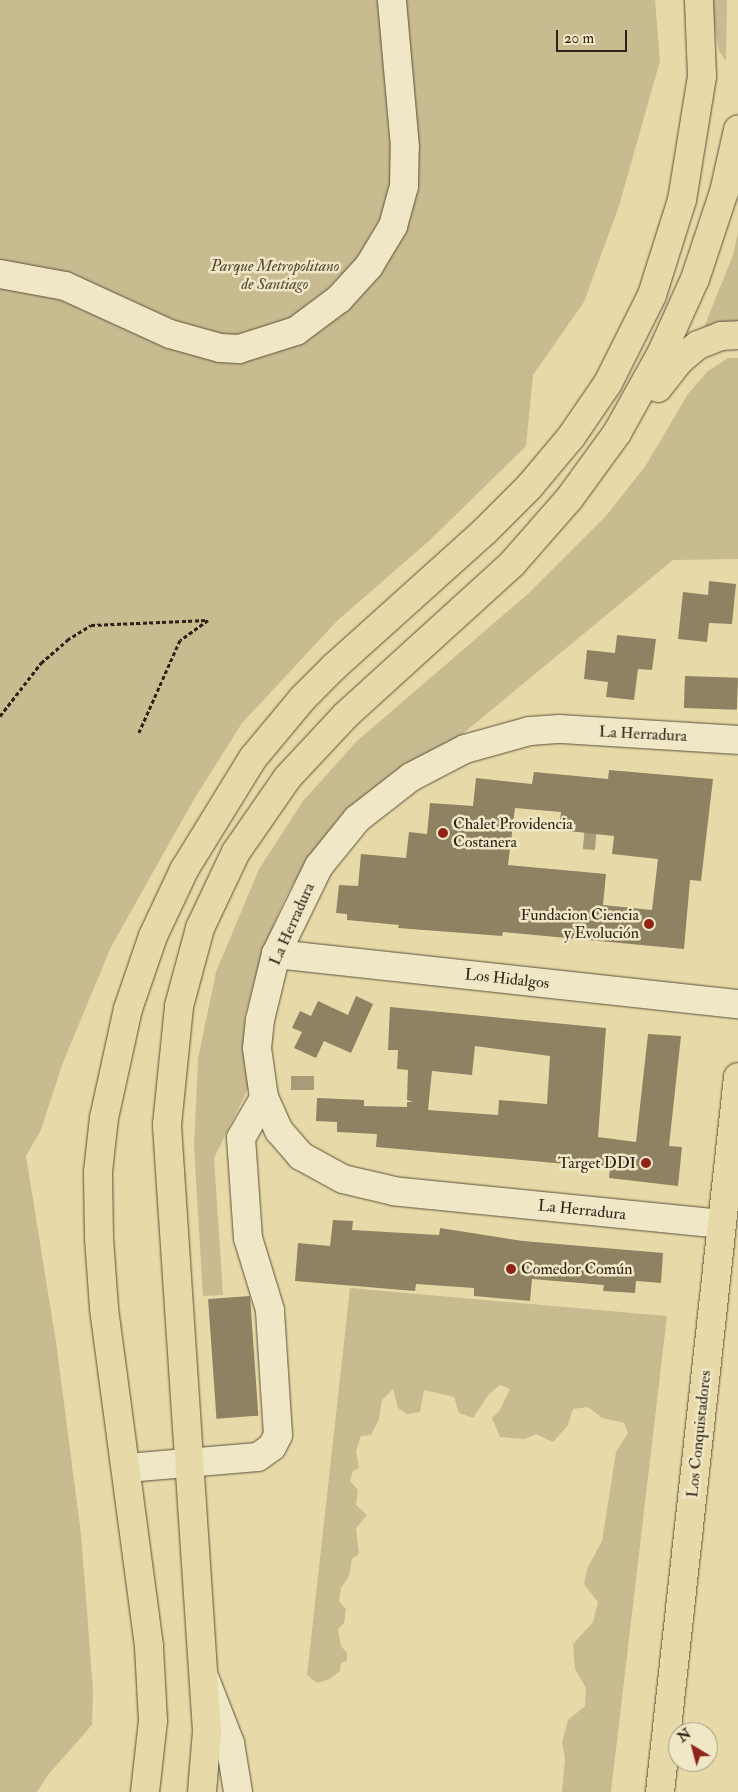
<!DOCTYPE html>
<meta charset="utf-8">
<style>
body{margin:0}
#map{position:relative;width:738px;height:1792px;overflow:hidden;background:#e8daa8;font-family:"IM FELL Double Pica",serif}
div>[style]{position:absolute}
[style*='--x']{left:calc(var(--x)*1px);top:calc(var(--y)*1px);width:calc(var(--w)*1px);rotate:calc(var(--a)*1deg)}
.green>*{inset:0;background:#c8bb8f}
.water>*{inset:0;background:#a89b77;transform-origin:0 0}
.building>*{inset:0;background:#8e8262;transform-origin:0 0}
.path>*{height:3px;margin-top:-1.5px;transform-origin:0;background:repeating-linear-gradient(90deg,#2c2217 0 4px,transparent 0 6.5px)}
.roads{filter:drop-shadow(0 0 1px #5b503b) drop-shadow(0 0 1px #5b503b)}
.minor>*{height:28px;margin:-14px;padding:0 14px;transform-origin:14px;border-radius:14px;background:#f0e7c6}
.major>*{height:28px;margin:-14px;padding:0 14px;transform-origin:14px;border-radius:14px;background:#e8daa8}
.highway>*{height:28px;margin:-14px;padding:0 14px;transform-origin:14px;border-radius:14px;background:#e8daa8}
.dots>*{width:14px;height:14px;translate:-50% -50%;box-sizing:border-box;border:2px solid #f0e7c6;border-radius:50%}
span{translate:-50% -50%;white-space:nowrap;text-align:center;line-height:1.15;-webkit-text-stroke:5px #f0e7c6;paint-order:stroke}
.park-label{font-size:16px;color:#534835;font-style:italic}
.street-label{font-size:16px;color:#2c2217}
.poi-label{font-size:16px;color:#2c2217}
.left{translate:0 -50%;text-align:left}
.right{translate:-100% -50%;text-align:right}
.north{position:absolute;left:668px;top:1722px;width:50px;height:50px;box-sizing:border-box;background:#f0e7c6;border:1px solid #a29880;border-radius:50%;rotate:323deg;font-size:14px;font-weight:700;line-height:20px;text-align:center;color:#2c2217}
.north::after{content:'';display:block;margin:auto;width:18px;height:22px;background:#8f2418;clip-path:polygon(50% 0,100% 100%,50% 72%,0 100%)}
.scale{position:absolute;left:556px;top:30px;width:71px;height:22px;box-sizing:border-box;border:2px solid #2c2217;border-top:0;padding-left:6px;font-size:15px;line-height:18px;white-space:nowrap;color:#2c2217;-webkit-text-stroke:4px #f0e7c6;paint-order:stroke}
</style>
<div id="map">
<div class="green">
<div style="clip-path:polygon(0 0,655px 0,660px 61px,619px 206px,584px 302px,533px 375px,526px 446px,429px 541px,338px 620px,242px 723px,193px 801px,111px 947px,62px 1065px,41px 1130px,26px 1156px,56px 1342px,81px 1534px,93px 1690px,92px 1725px,48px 1775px,37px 1792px,0 1792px)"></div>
<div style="clip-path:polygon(710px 0,727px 0,726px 61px,719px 51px)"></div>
<div style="clip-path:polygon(738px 232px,738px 324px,704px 327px,733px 255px)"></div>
<div style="clip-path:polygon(728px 358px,738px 358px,738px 559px,673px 560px,460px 736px,344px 814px,310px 856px,285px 898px,264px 947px,245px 1015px,244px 1065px,249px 1087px,214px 1158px,223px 1295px,203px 1296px,194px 1147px,198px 1059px,216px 972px,259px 869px,303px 801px,357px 741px,529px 593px,606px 516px,646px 465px,688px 394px,708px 371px)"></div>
<div style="clip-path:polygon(350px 1288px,667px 1316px,611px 1792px,562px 1792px,565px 1759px,562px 1742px,568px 1720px,585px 1706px,586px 1688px,575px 1669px,573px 1644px,593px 1622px,598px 1602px,584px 1584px,587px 1569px,602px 1541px,616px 1452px,628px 1433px,624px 1423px,602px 1418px,588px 1407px,573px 1409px,568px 1425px,553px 1442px,536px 1434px,525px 1439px,500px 1437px,492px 1418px,500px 1410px,510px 1389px,500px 1385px,489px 1394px,473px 1418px,459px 1413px,454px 1397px,424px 1390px,420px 1412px,407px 1414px,398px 1408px,393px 1389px,382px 1400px,379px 1419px,371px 1435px,361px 1436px,356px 1451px,359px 1468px,353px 1471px,350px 1481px,358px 1490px,356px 1505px,367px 1515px,356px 1528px,359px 1554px,352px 1559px,349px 1576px,341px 1588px,339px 1601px,346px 1609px,344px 1623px,338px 1629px,341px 1646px,347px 1653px,347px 1661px,341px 1663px,340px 1671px,330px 1679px,317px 1683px,307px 1675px)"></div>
</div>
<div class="water">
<div style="left:585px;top:825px;width:12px;height:24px;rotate:5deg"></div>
<div style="left:291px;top:1076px;width:23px;height:14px"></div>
</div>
<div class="building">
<div style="clip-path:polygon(709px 581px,736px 584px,732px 624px,709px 623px,707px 642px,678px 639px,683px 592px,708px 595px)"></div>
<div style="clip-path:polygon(617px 635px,656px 639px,652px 670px,638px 669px,634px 700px,606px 697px,608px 682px,584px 679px,587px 650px,615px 653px)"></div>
<div style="left:685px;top:676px;width:53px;height:32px;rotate:2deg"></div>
<div style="clip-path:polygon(evenodd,609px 770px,713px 779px,701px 881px,690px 880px,684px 949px,503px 932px,502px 936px,398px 928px,399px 925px,347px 920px,347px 914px,336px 913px,339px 885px,358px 886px,361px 854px,406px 858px,409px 832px,427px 834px,430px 803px,473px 806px,476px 778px,532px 784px,534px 772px,608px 779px,609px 770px,515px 808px,561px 812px,559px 830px,614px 836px,612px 854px,658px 859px,652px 910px,603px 905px,606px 874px,508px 865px,515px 808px)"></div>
<div style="clip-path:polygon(356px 996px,373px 1004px,351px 1053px,324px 1041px,316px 1058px,294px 1048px,302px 1032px,292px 1028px,300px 1011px,311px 1016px,318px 1001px,348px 1015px)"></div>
<div style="clip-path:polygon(evenodd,390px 1007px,606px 1028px,598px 1137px,636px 1142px,648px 1034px,681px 1036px,669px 1146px,682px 1147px,678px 1186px,609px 1178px,610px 1168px,376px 1147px,377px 1134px,337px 1132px,337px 1122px,316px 1121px,317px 1098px,364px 1100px,364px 1106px,407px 1107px,407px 1102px,413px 1102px,407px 1100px,408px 1070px,397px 1069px,398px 1050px,388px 1050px,390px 1007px,475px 1046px,550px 1056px,547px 1104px,499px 1100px,498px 1115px,428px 1110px,432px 1071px,472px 1075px,475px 1046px)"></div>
<div style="clip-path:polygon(333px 1220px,353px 1221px,352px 1230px,439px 1235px,440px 1228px,523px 1241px,663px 1253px,661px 1283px,636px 1281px,635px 1293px,603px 1291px,604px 1285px,532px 1279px,530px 1301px,474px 1296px,474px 1288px,416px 1284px,415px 1291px,295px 1281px,298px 1243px,330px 1246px)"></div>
<div style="left:250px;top:1296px;width:120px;height:42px;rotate:86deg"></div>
</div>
<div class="path">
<div style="--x:0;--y:716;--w:67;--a:-52.3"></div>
<div style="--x:41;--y:663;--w:35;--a:-41"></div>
<div style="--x:67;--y:640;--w:28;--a:-32"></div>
<div style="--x:91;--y:625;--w:117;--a:-2.4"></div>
<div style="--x:208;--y:620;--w:34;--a:144"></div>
<div style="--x:180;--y:640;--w:101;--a:114"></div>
</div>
<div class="roads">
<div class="minor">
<div style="--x:0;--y:274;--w:66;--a:10.5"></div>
<div style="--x:65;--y:286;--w:115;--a:24.6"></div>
<div style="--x:170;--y:334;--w:52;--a:15.6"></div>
<div style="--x:220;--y:348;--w:19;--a:3"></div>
<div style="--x:239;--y:349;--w:60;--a:-17.5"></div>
<div style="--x:296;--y:331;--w:54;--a:-36.7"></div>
<div style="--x:339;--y:299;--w:45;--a:-47.7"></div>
<div style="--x:369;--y:266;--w:47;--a:-59"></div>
<div style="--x:393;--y:226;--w:41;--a:-74.6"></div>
<div style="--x:404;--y:186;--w:39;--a:-89"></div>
<div style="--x:405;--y:147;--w:148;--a:-95.1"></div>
<div style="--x:276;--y:954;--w:465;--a:6.2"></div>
<div style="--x:722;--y:1224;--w:330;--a:-174.3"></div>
<div style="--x:394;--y:1191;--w:52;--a:-166.8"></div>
<div style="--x:343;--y:1179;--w:48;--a:-151.3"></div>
<div style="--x:301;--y:1156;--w:33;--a:-131"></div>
<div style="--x:279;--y:1131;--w:36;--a:-114"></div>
<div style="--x:264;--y:1098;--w:50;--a:-98"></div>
<div style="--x:257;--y:1048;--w:28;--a:-84"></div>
<div style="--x:260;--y:1020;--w:68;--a:-76.4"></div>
<div style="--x:276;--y:954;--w:98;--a:-64"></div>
<div style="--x:319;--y:866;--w:60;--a:-51"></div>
<div style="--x:357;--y:819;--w:68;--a:-37.9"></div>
<div style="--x:411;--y:777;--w:61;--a:-27.4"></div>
<div style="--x:465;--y:749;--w:67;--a:-15.5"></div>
<div style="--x:530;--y:731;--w:30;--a:-4"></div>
<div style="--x:560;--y:729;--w:178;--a:3.5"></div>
<div style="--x:127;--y:1468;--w:131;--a:-4.8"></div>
<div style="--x:258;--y:1457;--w:17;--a:-36"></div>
<div style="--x:272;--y:1447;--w:13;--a:-63"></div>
<div style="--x:278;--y:1435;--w:125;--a:-93.7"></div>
<div style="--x:270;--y:1310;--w:75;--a:-107"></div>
<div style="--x:248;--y:1238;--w:100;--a:-94"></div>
<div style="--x:241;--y:1138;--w:46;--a:-60.1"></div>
<div style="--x:205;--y:1679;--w:69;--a:68.7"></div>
<div style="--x:230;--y:1743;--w:50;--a:80.7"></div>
</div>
<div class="major">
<div style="--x:660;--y:1792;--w:719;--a:-83.77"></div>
</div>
<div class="highway">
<div style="--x:658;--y:388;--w:36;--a:-52"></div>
<div style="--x:680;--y:360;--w:23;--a:-40"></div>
<div style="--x:698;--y:345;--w:25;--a:-21"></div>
<div style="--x:721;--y:336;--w:17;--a:-3"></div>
<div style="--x:145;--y:1792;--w:71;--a:-83.6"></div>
<div style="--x:153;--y:1721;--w:75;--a:-93.1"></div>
<div style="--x:149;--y:1646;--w:341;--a:-97.6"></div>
<div style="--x:104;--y:1308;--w:70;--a:-94.1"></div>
<div style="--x:99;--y:1238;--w:66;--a:-90.9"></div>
<div style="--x:98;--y:1172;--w:54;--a:-83.7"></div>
<div style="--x:104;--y:1118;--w:112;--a:-77.6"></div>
<div style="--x:128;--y:1009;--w:77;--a:-71.1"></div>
<div style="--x:153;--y:936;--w:73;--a:-64.8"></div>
<div style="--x:184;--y:870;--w:132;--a:-58.4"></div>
<div style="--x:253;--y:758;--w:78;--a:-50.2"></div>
<div style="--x:303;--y:698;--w:45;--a:-45"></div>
<div style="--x:335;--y:666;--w:200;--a:-42"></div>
<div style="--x:484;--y:532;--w:64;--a:-45"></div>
<div style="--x:529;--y:487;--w:65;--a:-50"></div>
<div style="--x:571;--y:437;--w:65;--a:-55.6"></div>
<div style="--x:608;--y:383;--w:98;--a:-63.4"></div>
<div style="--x:652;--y:295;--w:100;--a:-72.5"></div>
<div style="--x:682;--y:200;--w:126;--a:-80.8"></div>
<div style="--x:702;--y:76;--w:76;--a:-92.3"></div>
<div style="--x:202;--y:1792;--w:61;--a:-85.3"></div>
<div style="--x:207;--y:1731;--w:607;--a:-93.78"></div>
<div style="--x:167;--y:1125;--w:120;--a:-84.2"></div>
<div style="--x:179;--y:1006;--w:81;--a:-74.9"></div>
<div style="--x:200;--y:928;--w:84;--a:-64.7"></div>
<div style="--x:236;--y:852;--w:91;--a:-55.3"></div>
<div style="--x:288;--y:777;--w:85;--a:-46.9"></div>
<div style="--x:346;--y:715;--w:224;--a:-42.3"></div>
<div style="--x:512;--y:564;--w:86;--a:-48.8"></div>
<div style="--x:569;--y:499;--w:82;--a:-54"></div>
<div style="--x:617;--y:433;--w:93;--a:-60.9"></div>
<div style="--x:662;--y:352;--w:80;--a:-65.7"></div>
<div style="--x:695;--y:279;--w:92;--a:-71.6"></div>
<div style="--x:724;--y:192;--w:64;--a:-77.3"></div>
</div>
</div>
<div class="dots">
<div style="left:443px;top:833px;background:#8f2418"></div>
<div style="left:649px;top:924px;background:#8f2418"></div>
<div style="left:646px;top:1163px;background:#8f2418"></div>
<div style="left:511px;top:1269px;background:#8f2418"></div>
</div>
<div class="park-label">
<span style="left:275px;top:275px">Parque Metropolitano<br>de Santiago</span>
</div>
<div class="street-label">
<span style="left:643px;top:734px;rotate:3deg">La Herradura</span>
<span style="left:292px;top:924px;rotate:-66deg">La Herradura</span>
<span style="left:507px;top:979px;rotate:6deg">Los Hidalgos</span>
<span style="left:582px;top:1210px;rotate:6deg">La Herradura</span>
<span style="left:699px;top:1434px;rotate:-84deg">Los Conquistadores</span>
</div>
<div class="poi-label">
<span class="left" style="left:453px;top:833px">Chalet Providencia<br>Costanera</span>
<span class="right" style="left:639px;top:924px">Fundacion Ciencia<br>y Evolución</span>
<span class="right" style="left:636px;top:1163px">Target DDI</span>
<span class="left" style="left:521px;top:1269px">Comedor Común</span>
</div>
<div class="north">N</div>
<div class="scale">20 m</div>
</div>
